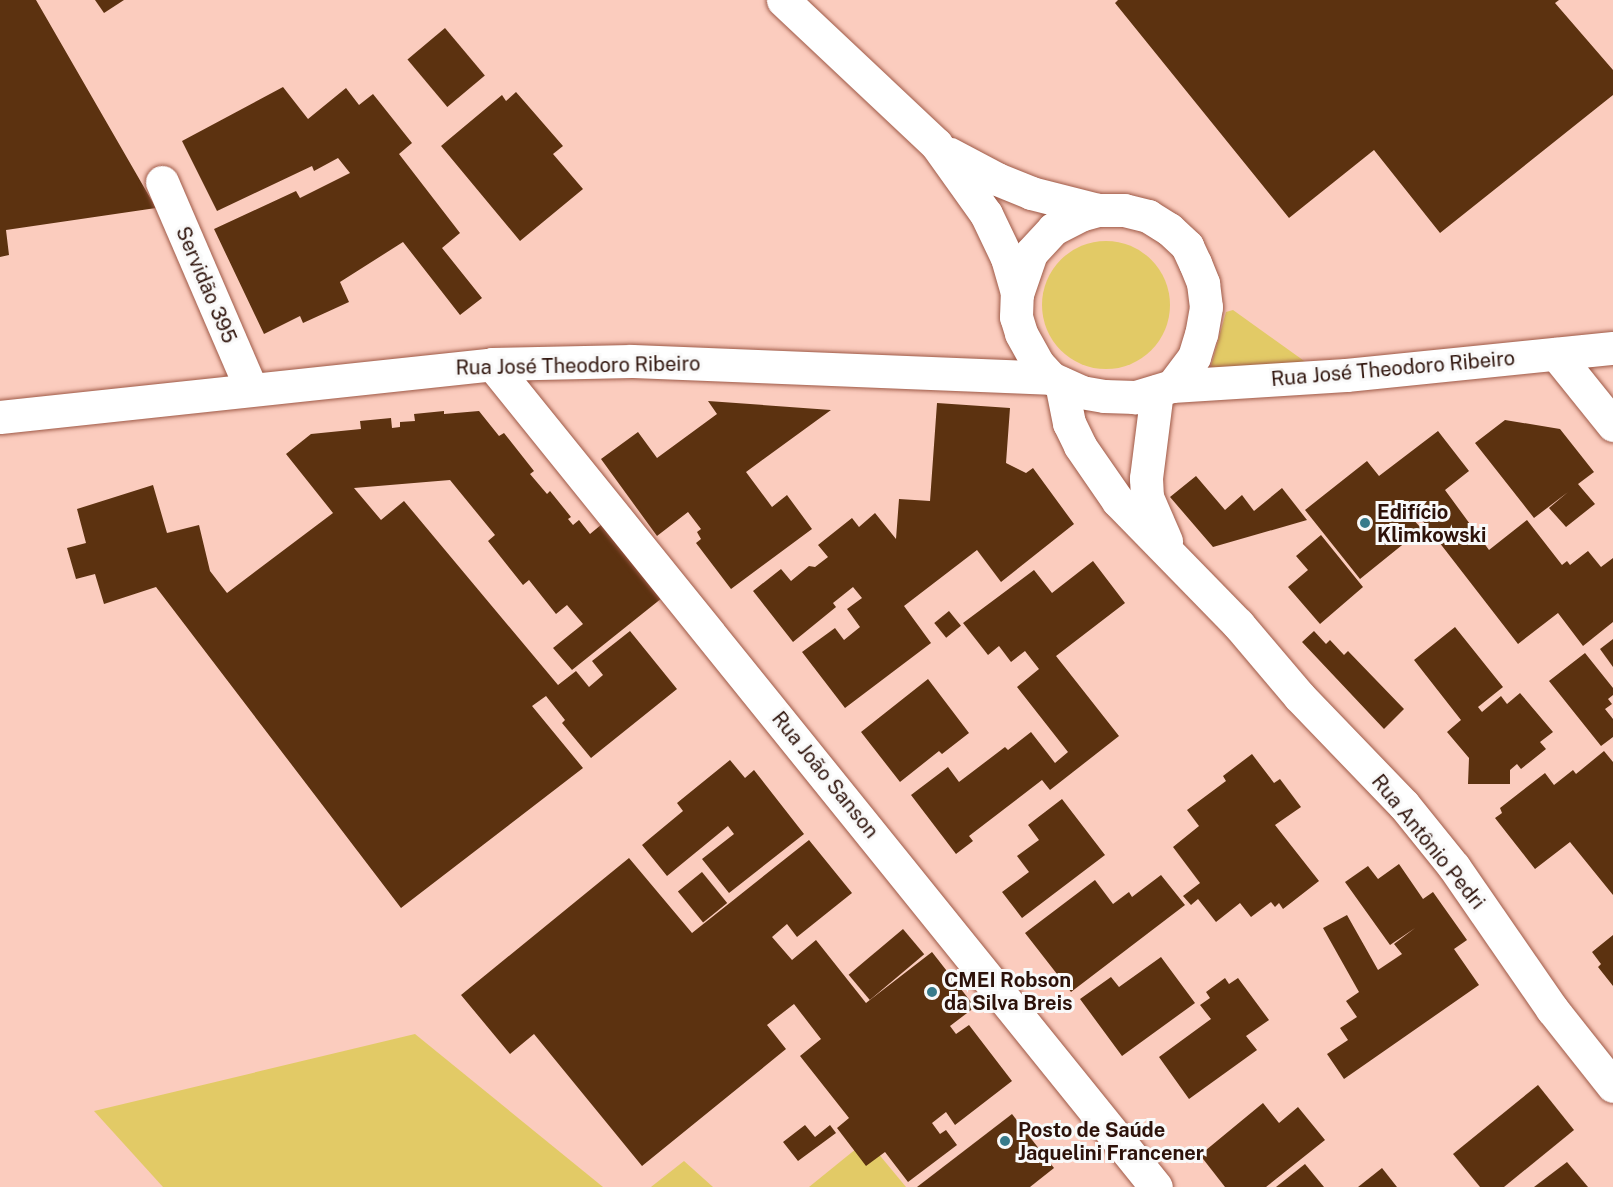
<!DOCTYPE html>
<meta charset="utf-8">
<style>
body{margin:0}
#map{position:relative;width:1613px;height:1187px;overflow:hidden;background:#fbccbe;font-family:"Public Sans",sans-serif}
div>[style]{position:absolute}
[style*='--x']{left:calc(var(--x)*1px);top:calc(var(--y)*1px);width:calc(var(--w)*1px);rotate:calc(var(--a)*1deg)}
.green>*{inset:0;background:#e2ca66}
.round{border-radius:50%}
.building>*{inset:0;background:#5c3210;transform-origin:0 0}
.roads{filter:drop-shadow(0 0 2px #9e5946) drop-shadow(0 0 2px #9e5946)}
.minor>*{height:33px;margin:-16.5px;padding:0 16.5px;transform-origin:16.5px;border-radius:16.5px;background:#fff}
.major>*{height:33px;margin:-16.5px;padding:0 16.5px;transform-origin:16.5px;border-radius:16.5px;background:#fff}
.dots>*{width:16px;height:16px;translate:-50% -50%;box-sizing:border-box;border:3px solid #f9f9f9;border-radius:50%}
span{translate:-50% -50%;white-space:nowrap;text-align:center;line-height:1.15;-webkit-text-stroke:6px #f9f9f9;paint-order:stroke}
.street-label{font-size:20px;color:#2d120a}
.poi-label{font-size:20px;color:#2d120a;font-weight:700}
.left{translate:0 -50%;text-align:left}
</style>
<div id="map">
<div class="green">
<div class="round" style="left:1042px;top:241px;width:128px;height:128px"></div>
<div style="clip-path:polygon(1233px 310px,1307px 363px,1218px 377px,1211px 366px,1226px 312px)"></div>
<div style="clip-path:polygon(415px 1034px,603px 1187px,163px 1187px,94px 1111px)"></div>
<div style="clip-path:polygon(867px 1140px,906px 1187px,809px 1187px)"></div>
<div style="clip-path:polygon(684px 1161px,713px 1187px,651px 1187px)"></div>
</div>
<div class="building">
<div style="clip-path:polygon(0 0,36px 0,156px 208px,6px 230px,9px 255px,0 257px)"></div>
<div style="clip-path:polygon(95px 0,124px 0,104px 13px)"></div>
<div style="clip-path:polygon(1118px 0,1559px 0,1555px 3px,1613px 70px,1613px 95px,1440px 233px,1374px 150px,1289px 218px,1115px 3px)"></div>
<div style="left:445px;top:28px;width:62px;height:49px;rotate:50deg"></div>
<div style="clip-path:polygon(283px 87px,308px 119px,346px 88px,359px 105px,373px 94px,412px 143px,399px 154px,460px 233px,442px 248px,482px 298px,460px 315px,403px 242px,340px 282px,349px 302px,303px 323px,300px 316px,264px 334px,214px 229px,296px 191px,300px 198px,350px 173px,338px 158px,314px 171px,312px 166px,217px 211px,182px 141px)"></div>
<div style="clip-path:polygon(516px 92px,563px 146px,553px 154px,583px 189px,520px 241px,441px 146px,502px 95px,506px 101px)"></div>
<div style="clip-path:polygon(708px 401px,831px 410px,746px 472px,772px 507px,787px 495px,812px 529px,731px 589px,696px 543px,701px 539px,697px 532px,701px 529px,688px 512px,657px 536px,601px 459px,638px 432px,657px 458px,717px 414px)"></div>
<div style="clip-path:polygon(937px 403px,1010px 408px,1006px 463px,1026px 473px,1033px 468px,1074px 524px,1001px 582px,977px 550px,904px 606px,931px 643px,845px 708px,802px 652px,835px 628px,844px 640px,860px 627px,847px 609px,862px 598px,853px 587px,833px 603px,836px 607px,793px 642px,753px 591px,781px 569px,791px 581px,809px 566px,815px 567px,828px 557px,818px 545px,852px 518px,859px 527px,875px 513px,896px 539px,899px 499px,930px 501px)"></div>
<div style="clip-path:polygon(444px 411px,444px 414px,479px 411px,499px 436px,504px 433px,534px 471px,530px 474px,547px 494px,550px 491px,571px 517px,568px 519px,573px 525px,579px 520px,590px 534px,602px 524px,662px 598px,572px 670px,553px 648px,583px 624px,567px 605px,556px 614px,529px 580px,523px 585px,488px 541px,495px 535px,450px 480px,354px 488px,381px 520px,404px 501px,558px 685px,576px 671px,589px 687px,603px 675px,592px 661px,630px 631px,677px 689px,591px 758px,562px 723px,565px 720px,546px 696px,532px 706px,583px 768px,401px 908px,156px 587px,104px 604px,95px 574px,76px 579px,67px 548px,86px 543px,77px 509px,153px 485px,167px 533px,199px 525px,210px 571px,227px 593px,333px 513px,286px 454px,311px 434px,361px 429px,360px 421px,391px 418px,392px 428px,400px 427px,400px 422px,415px 421px,414px 414px)"></div>
<div style="clip-path:polygon(1505px 420px,1560px 429px,1594px 472px,1578px 484px,1595px 504px,1566px 527px,1549px 508px,1568px 492px,1534px 518px,1475px 443px)"></div>
<div style="clip-path:polygon(1438px 431px,1469px 471px,1445px 490px,1489px 550px,1527px 520px,1562px 565px,1567px 561px,1570px 565px,1588px 551px,1601px 567px,1613px 558px,1613px 622px,1583px 646px,1558px 613px,1518px 644px,1415px 511px,1410px 516px,1422px 529px,1360px 579px,1305px 510px,1367px 461px,1379px 476px)"></div>
<div style="clip-path:polygon(1196px 476px,1225px 510px,1242px 495px,1254px 511px,1282px 488px,1307px 520px,1213px 547px,1170px 497px)"></div>
<div style="clip-path:polygon(1321px 535px,1363px 587px,1320px 624px,1288px 587px,1308px 570px,1296px 556px)"></div>
<div style="clip-path:polygon(1093px 561px,1125px 603px,1056px 656px,1119px 736px,1050px 790px,1042px 780px,969px 836px,973px 841px,956px 854px,911px 795px,948px 767px,959px 782px,1005px 747px,1008px 750px,1031px 732px,1055px 763px,1068px 752px,1017px 687px,1039px 669px,1025px 651px,1011px 662px,999px 646px,988px 655px,963px 623px,1034px 570px,1052px 593px)"></div>
<div style="left:949px;top:611px;width:19px;height:19px;rotate:51deg"></div>
<div style="clip-path:polygon(1455px 627px,1503px 687px,1478px 707px,1482px 712px,1501px 696px,1507px 704px,1520px 693px,1553px 732px,1540px 742px,1546px 749px,1521px 769px,1517px 764px,1510px 770px,1510px 784px,1468px 784px,1469px 758px,1447px 732px,1461px 720px,1414px 660px)"></div>
<div style="clip-path:polygon(1314px 631px,1326px 644px,1330px 640px,1344px 655px,1348px 651px,1404px 709px,1384px 729px,1302px 642px)"></div>
<div style="clip-path:polygon(1613px 639px,1613px 667px,1600px 649px)"></div>
<div style="clip-path:polygon(1585px 653px,1613px 688px,1613px 695px,1608px 699px,1612px 704px,1605px 709px,1613px 719px,1613px 737px,1601px 746px,1549px 681px)"></div>
<div style="clip-path:polygon(928px 679px,969px 733px,942px 754px,939px 751px,900px 782px,861px 732px)"></div>
<div style="clip-path:polygon(1604px 751px,1613px 762px,1613px 895px,1570px 842px,1535px 869px,1495px 818px,1502px 813px,1500px 808px,1545px 773px,1554px 785px,1573px 770px,1576px 774px)"></div>
<div style="clip-path:polygon(1252px 754px,1274px 783px,1280px 779px,1301px 807px,1275px 825px,1319px 881px,1283px 909px,1279px 903px,1275px 907px,1271px 902px,1251px 917px,1240px 903px,1216px 922px,1198px 899px,1191px 905px,1183px 896px,1200px 883px,1173px 847px,1199px 826px,1187px 810px,1226px 781px,1223px 776px)"></div>
<div style="clip-path:polygon(730px 760px,745px 778px,754px 770px,804px 834px,729px 893px,702px 859px,734px 834px,728px 826px,667px 876px,642px 845px,683px 811px,677px 803px)"></div>
<div style="clip-path:polygon(1062px 799px,1105px 855px,1022px 918px,1002px 892px,1029px 872px,1017px 856px,1039px 840px,1028px 825px)"></div>
<div style="clip-path:polygon(809px 840px,852px 893px,797px 937px,787px 924px,772px 937px,792px 960px,816px 940px,866px 1003px,932px 952px,975px 1007px,950px 1026px,956px 1034px,969px 1025px,1012px 1081px,955px 1125px,946px 1112px,932px 1123px,940px 1134px,946px 1130px,957px 1145px,908px 1182px,885px 1152px,866px 1166px,837px 1128px,849px 1118px,800px 1056px,821px 1039px,794px 1004px,767px 1025px,786px 1049px,642px 1166px,534px 1034px,510px 1054px,461px 995px,629px 858px,692px 933px)"></div>
<div style="clip-path:polygon(1399px 864px,1423px 899px,1433px 892px,1467px 940px,1454px 949px,1479px 985px,1344px 1079px,1327px 1054px,1348px 1040px,1340px 1028px,1357px 1017px,1346px 1001px,1359px 992px,1323px 928px,1347px 915px,1378px 970px,1402px 954px,1394px 944px,1415px 928px,1390px 945px,1345px 882px,1368px 866px,1378px 879px)"></div>
<div style="left:702px;top:872px;width:40px;height:31px;rotate:51deg"></div>
<div style="clip-path:polygon(1161px 875px,1185px 905px,1071px 992px,1025px 933px,1095px 880px,1113px 904px,1129px 892px,1132px 897px)"></div>
<div style="left:903px;top:929px;width:33px;height:71px;rotate:50deg"></div>
<div style="clip-path:polygon(1613px 935px,1613px 986px,1598px 967px,1601px 964px,1592px 952px)"></div>
<div style="clip-path:polygon(1161px 957px,1195px 1003px,1122px 1056px,1080px 999px,1111px 977px,1119px 987px)"></div>
<div style="clip-path:polygon(1225px 978px,1229px 984px,1238px 978px,1269px 1020px,1246px 1036px,1257px 1050px,1189px 1099px,1159px 1057px,1211px 1019px,1200px 1005px,1210px 998px,1206px 992px)"></div>
<div style="clip-path:polygon(1538px 1085px,1574px 1130px,1504px 1187px,1480px 1187px,1453px 1154px)"></div>
<div style="clip-path:polygon(1263px 1103px,1279px 1123px,1298px 1107px,1325px 1140px,1266px 1187px,1225px 1187px,1200px 1155px)"></div>
<div style="clip-path:polygon(1012px 1114px,1054px 1168px,1030px 1187px,917px 1187px)"></div>
<div style="clip-path:polygon(805px 1125px,815px 1137px,830px 1125px,836px 1133px,798px 1161px,783px 1142px)"></div>
<div style="clip-path:polygon(1567px 1162px,1588px 1187px,1534px 1187px)"></div>
<div style="clip-path:polygon(1305px 1164px,1324px 1187px,1276px 1187px)"></div>
<div style="clip-path:polygon(1382px 1168px,1397px 1187px,1358px 1187px)"></div>
</div>
<div class="roads">
<div class="minor">
<div style="--x:162;--y:182;--w:225;--a:66.7"></div>
<div style="--x:1556;--y:354;--w:91;--a:51.2"></div>
<div style="--x:492;--y:364;--w:1057;--a:51.1"></div>
<div style="--x:1061;--y:383;--w:41;--a:78.7"></div>
<div style="--x:1069;--y:423;--w:25;--a:64"></div>
<div style="--x:1080;--y:446;--w:67;--a:55.4"></div>
<div style="--x:1118;--y:501;--w:172;--a:45.7"></div>
<div style="--x:1238;--y:624;--w:94;--a:49.7"></div>
<div style="--x:1299;--y:696;--w:151;--a:46.1"></div>
<div style="--x:1404;--y:805;--w:80;--a:51.1"></div>
<div style="--x:1454;--y:867;--w:173;--a:55.4"></div>
<div style="--x:1552;--y:1009;--w:98;--a:51.6"></div>
<div style="--x:1157;--y:391;--w:88;--a:97.2"></div>
<div style="--x:1146;--y:478;--w:19;--a:87"></div>
<div style="--x:1147;--y:497;--w:48;--a:66.6"></div>
</div>
<div class="major">
<div style="--x:783;--y:0;--w:210;--a:43.3"></div>
<div style="--x:936;--y:144;--w:86;--a:54.5"></div>
<div style="--x:986;--y:214;--w:49;--a:64.5"></div>
<div style="--x:1007;--y:258;--w:37;--a:74"></div>
<div style="--x:950;--y:154;--w:53;--a:28"></div>
<div style="--x:997;--y:179;--w:37;--a:22"></div>
<div style="--x:1031;--y:193;--w:69;--a:14.2"></div>
<div style="--x:1098;--y:210;--w:26;--a:0"></div>
<div style="--x:1124;--y:210;--w:25;--a:14"></div>
<div style="--x:1148;--y:216;--w:25;--a:32"></div>
<div style="--x:1169;--y:229;--w:25;--a:43"></div>
<div style="--x:1187;--y:246;--w:19;--a:65"></div>
<div style="--x:1195;--y:263;--w:22;--a:68"></div>
<div style="--x:1203;--y:283;--w:24;--a:83"></div>
<div style="--x:1206;--y:307;--w:27;--a:100"></div>
<div style="--x:1201;--y:334;--w:24;--a:107"></div>
<div style="--x:1194;--y:357;--w:36;--a:127"></div>
<div style="--x:1172;--y:386;--w:39;--a:163"></div>
<div style="--x:1135;--y:397;--w:31;--a:-178"></div>
<div style="--x:1104;--y:396;--w:22;--a:-170"></div>
<div style="--x:1082;--y:392;--w:34;--a:-156"></div>
<div style="--x:1051;--y:378;--w:19;--a:-133"></div>
<div style="--x:1038;--y:364;--w:35;--a:-119"></div>
<div style="--x:1021;--y:333;--w:17;--a:-107"></div>
<div style="--x:1016;--y:317;--w:23;--a:-88"></div>
<div style="--x:1017;--y:294;--w:43;--a:-71.1"></div>
<div style="--x:1031;--y:253;--w:33;--a:-47"></div>
<div style="--x:1053;--y:229;--w:34;--a:-27"></div>
<div style="--x:1083;--y:214;--w:16;--a:-15"></div>
<div style="--x:1172;--y:386;--w:174;--a:-3.6"></div>
<div style="--x:1346;--y:375;--w:268;--a:-5.8"></div>
<div style="--x:0;--y:417;--w:495;--a:-6.1"></div>
<div style="--x:492;--y:364;--w:139;--a:-1.2"></div>
<div style="--x:631;--y:361;--w:420;--a:2.3"></div>
</div>
</div>
<div class="dots">
<div style="left:1365px;top:523px;background:#387b8b"></div>
<div style="left:932px;top:992px;background:#387b8b"></div>
<div style="left:1005px;top:1141px;background:#387b8b"></div>
</div>
<div class="street-label">
<span style="left:206px;top:285px;rotate:67deg">Servidão 395</span>
<span style="left:578px;top:366px;rotate:-1deg">Rua José Theodoro Ribeiro</span>
<span style="left:1393px;top:369px;rotate:-5deg">Rua José Theodoro Ribeiro</span>
<span style="left:825px;top:775px;rotate:51deg">Rua João Sanson</span>
<span style="left:1428px;top:842px;rotate:51deg">Rua Antônio Pedri</span>
</div>
<div class="poi-label">
<span class="left" style="left:1377px;top:524px">Edifício<br>Klimkowski</span>
<span class="left" style="left:944px;top:992px">CMEI Robson<br>da Silva Breis</span>
<span class="left" style="left:1018px;top:1142px">Posto de Saúde<br>Jaquelini Francener</span>
</div>
</div>
